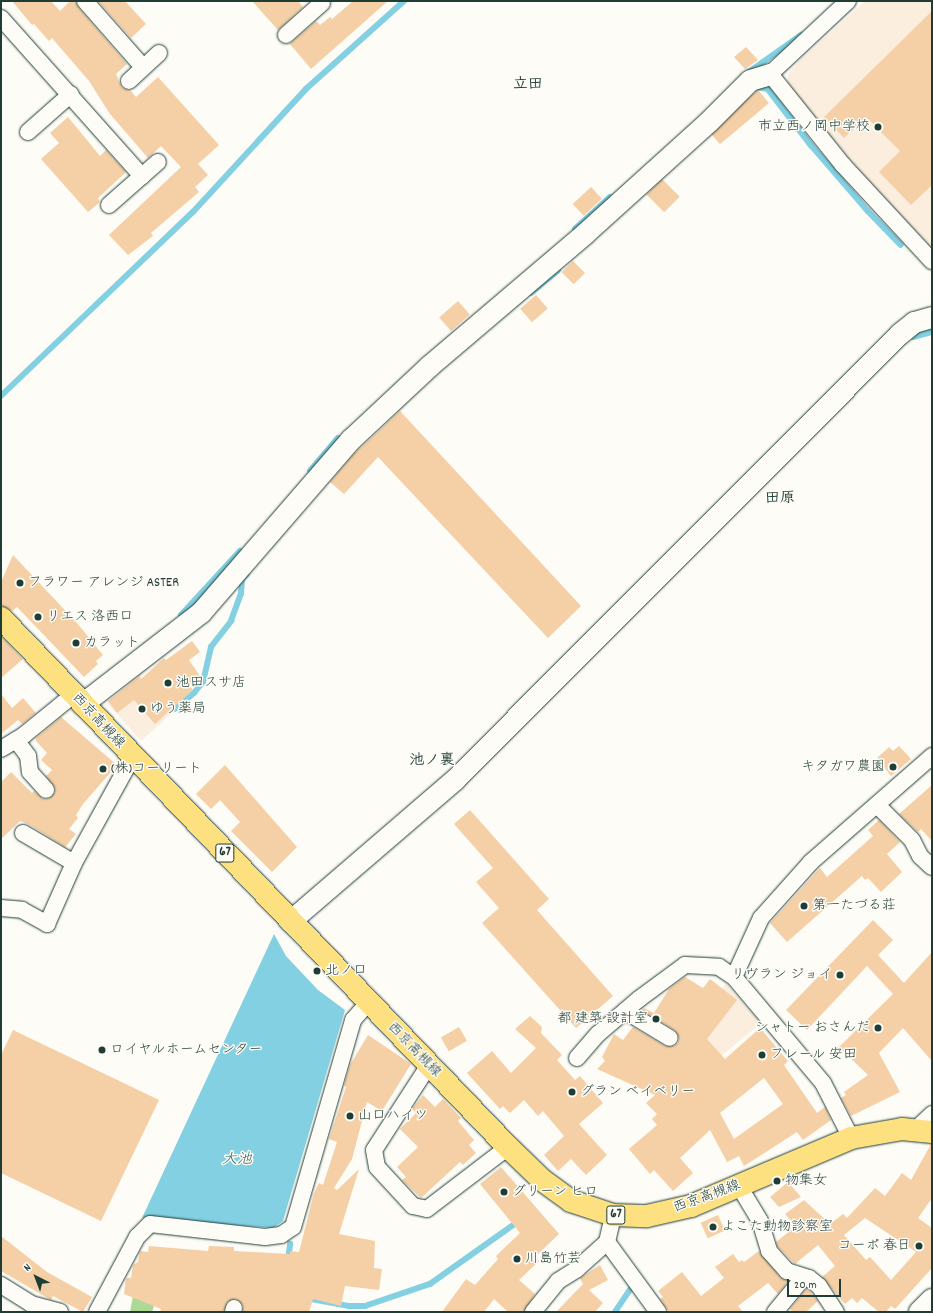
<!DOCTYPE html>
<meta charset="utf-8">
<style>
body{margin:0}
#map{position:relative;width:933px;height:1313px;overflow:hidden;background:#fdfcf7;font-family:Dekko,"Klee One",sans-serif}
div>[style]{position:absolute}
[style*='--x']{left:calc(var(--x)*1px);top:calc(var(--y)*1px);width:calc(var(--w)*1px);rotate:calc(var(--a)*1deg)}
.built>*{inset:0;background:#fbeede;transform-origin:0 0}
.green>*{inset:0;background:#add896}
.water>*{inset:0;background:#83d0e2}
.stream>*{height:5.5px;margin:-2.75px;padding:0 2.75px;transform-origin:2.75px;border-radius:2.75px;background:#83d0e2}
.building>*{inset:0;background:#f5cfa5;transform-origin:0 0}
.roads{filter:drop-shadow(0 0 1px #1f3d34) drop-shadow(0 0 1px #1f3d34)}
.minor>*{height:16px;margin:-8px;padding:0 8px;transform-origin:8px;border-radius:8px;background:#fdfcf7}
.tertiary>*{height:21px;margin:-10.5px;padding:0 10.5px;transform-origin:10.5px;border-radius:10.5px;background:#fdfcf7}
.secondary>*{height:22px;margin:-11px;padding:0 11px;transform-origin:11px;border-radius:11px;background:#fdfcf7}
.primary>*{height:22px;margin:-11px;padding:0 11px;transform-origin:11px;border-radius:11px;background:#fde080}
.dots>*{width:11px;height:11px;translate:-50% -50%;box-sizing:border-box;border:2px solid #fdfcf7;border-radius:50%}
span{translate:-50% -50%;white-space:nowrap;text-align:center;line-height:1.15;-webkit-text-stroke:3px #fdfcf7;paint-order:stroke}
.shield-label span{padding:1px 3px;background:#fdfcf7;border:1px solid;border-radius:3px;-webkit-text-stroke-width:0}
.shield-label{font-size:13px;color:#1f3d34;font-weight:700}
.poi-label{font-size:14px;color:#1f3d34}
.right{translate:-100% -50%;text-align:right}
.left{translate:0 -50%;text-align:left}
.street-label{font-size:14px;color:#1f3d34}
.neighbourhood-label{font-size:15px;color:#1f3d34;font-weight:700}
.water-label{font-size:15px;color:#386260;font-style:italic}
.frame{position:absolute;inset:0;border:2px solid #1f3d34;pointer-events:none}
.north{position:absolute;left:16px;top:1257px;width:40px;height:40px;-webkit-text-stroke:3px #fdfcf7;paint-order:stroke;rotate:318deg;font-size:11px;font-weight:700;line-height:16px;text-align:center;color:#1f3d34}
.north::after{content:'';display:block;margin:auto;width:14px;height:18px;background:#1f3d34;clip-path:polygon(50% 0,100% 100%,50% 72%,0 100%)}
.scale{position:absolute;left:787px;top:1279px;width:54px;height:18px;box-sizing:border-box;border:2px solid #1f3d34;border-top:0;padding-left:5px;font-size:12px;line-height:14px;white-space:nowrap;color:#1f3d34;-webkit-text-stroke:3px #fdfcf7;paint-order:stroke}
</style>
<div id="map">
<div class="built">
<div style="clip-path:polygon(865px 1px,932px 1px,932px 250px,881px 197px,788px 84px,788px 74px,799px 61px)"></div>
<div style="left:139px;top:674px;width:51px;height:43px;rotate:48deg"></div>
<div style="clip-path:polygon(726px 984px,761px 1023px,673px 1096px,680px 1043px)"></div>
</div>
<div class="green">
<div style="clip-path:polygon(161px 1284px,152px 1312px,130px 1312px,133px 1296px)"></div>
</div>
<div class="water">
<div style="clip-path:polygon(274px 934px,286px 956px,318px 990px,345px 1010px,283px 1221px,273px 1228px,142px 1218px)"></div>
</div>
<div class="stream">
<div style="--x:749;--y:72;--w:64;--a:-35.4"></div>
<div style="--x:757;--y:87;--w:11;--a:10"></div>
<div style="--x:768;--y:89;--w:71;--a:52.5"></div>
<div style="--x:811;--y:145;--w:87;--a:49.2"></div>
<div style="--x:868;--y:211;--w:47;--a:45.9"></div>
<div style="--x:575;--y:229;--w:47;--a:-42.4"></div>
<div style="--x:531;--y:293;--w:35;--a:-40"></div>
<div style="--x:913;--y:337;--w:20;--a:-15"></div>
<div style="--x:1;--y:396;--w:266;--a:-43.8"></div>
<div style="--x:193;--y:212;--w:167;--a:-47.4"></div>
<div style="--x:306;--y:89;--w:132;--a:-41.9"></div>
<div style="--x:310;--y:471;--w:43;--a:-49.7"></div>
<div style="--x:181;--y:615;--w:87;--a:-47.3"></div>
<div style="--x:175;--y:709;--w:25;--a:-40"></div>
<div style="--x:194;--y:693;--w:14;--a:-51"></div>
<div style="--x:203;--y:682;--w:36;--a:-77"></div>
<div style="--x:211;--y:647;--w:33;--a:-52"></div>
<div style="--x:231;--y:621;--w:29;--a:-70"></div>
<div style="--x:241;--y:594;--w:15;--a:-86"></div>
<div style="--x:242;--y:579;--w:6;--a:-45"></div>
<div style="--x:288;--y:1261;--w:17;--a:-83"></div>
<div style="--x:306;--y:1298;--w:44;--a:10.5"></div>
<div style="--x:349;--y:1306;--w:16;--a:0"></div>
<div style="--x:365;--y:1306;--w:69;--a:-18.7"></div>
<div style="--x:430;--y:1284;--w:109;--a:-35.3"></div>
<div style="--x:615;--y:1312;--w:29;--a:-56"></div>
</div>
<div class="building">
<div style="clip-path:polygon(12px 1px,51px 1px,60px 11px,70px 1px,76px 1px,78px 7px,127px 64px,116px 74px,122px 88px,130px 90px,136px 97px,158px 77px,219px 145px,198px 164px,208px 175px,195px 187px,199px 192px,151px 233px,153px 236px,128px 255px,109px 235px,181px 167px,161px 146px,148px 158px,110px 114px,89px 81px,52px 38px,49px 41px,34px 24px,32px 25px)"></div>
<div style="clip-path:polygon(98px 1px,125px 1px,146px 24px,131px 38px)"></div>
<div style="clip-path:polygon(252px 1px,298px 1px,303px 7px,278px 30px)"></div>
<div style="clip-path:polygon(353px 1px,388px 1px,311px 69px,290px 44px,316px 21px,320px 25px,330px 17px,332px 19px)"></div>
<div style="clip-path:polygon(932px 11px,932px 185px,911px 205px,879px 172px,900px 151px,866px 117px,844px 138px,824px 117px)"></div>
<div style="clip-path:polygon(746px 47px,758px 60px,745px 69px,734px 57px)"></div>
<div style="left:758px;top:90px;width:17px;height:64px;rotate:50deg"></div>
<div style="clip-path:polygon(68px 117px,100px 156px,106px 150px,126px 172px,98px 198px,100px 202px,88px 212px,41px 159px,59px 143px,50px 133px)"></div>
<div style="left:662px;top:179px;width:25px;height:22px;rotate:45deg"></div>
<div style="left:591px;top:187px;width:16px;height:25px;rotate:47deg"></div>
<div style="left:573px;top:261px;width:17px;height:16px;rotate:45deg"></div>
<div style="left:536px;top:295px;width:18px;height:21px;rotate:49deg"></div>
<div style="left:458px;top:301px;width:18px;height:25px;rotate:49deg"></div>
<div style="clip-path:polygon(400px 411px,581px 606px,548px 638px,378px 457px,344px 494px,330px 482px,353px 455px)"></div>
<div style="clip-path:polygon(13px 555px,77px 623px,103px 655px,96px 661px,98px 664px,84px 677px,17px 607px,12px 611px,1px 606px,1px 582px)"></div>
<div style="clip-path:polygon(1px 636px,23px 659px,1px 678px)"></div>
<div style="clip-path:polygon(192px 641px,200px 652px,189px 660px,200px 676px,189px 685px,193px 690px,155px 724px,134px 700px,117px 713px,108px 701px,139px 677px,141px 679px,164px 658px,166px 660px)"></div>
<div style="clip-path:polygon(1px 694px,12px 708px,23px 698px,36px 713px,22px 724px,18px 720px,1px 734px)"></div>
<div style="clip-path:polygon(61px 717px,117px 765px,83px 804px,76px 815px,78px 818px,69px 829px,76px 834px,65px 847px,30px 825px,20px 821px,1px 839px,1px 782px,11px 772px,32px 793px,34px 791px,43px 799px,48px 799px,55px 793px,55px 788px,46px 776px,52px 770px,41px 760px,47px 753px,36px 741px,36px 738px)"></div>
<div style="clip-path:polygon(899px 746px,911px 759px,891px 776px,877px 758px,889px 747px,893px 751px)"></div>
<div style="clip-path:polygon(225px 765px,297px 847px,272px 872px,231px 831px,240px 822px,220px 800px,211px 809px,196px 794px)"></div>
<div style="clip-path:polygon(932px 785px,932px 841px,921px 829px,918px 832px,899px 814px)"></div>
<div style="clip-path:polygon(470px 810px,549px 899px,537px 910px,613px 996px,576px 1028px,482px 923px,499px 908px,476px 882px,493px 868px,454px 824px)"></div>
<div style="clip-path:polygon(879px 820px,900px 842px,887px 854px,902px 872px,881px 892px,868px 878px,865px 880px,862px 876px,787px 942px,770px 923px,820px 868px,827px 877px,873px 836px,868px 830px)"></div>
<div style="clip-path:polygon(873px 920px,893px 940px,878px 955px,904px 983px,932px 952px,932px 1061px,903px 1028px,879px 1053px,900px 1092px,851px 1116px,841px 1098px,846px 1095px,844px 1092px,868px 1075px,839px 1047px,893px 994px,867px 966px,807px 1030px,786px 1010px)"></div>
<div style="clip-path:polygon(evenodd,685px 977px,703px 988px,710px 979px,737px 1000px,707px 1039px,725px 1059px,760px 1028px,788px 1061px,784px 1065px,817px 1113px,825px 1107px,831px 1120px,803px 1140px,797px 1132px,744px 1166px,739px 1156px,727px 1162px,710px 1130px,680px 1158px,693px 1173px,673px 1191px,654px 1170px,650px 1174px,629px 1149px,657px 1125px,652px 1119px,657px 1114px,646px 1103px,655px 1095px,597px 1069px,605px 1061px,602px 1057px,614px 1034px,623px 1040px,633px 1027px,665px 1046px,674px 1046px,678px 1043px,679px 1038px,675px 1030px,643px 1011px,644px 1008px,654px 1013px,669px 989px,685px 977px,764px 1078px,783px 1104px,734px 1139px,720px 1113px,764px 1078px)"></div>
<div style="clip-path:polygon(530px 1016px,542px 1027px,541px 1033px,562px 1055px,557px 1060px,575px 1080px,580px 1076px,603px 1103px,579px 1124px,607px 1155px,586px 1175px,571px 1159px,558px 1171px,544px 1155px,564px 1136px,543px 1111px,538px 1116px,524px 1100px,510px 1113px,503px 1106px,500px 1109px,467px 1073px,492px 1051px,511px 1073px,536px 1048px,515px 1029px)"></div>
<div style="left:459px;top:1027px;width:16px;height:21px;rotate:60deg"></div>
<div style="clip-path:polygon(13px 1030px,159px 1100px,101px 1221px,1px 1173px,1px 1055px)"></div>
<div style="clip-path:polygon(368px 1035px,411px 1064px,382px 1111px,367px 1102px,352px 1159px,334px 1188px,337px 1190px,359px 1169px,339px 1234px,375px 1241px,374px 1268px,382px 1269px,379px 1290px,345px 1286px,341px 1306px,313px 1299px,309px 1312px,243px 1312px,243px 1305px,236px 1299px,227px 1302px,224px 1312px,160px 1312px,161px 1309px,124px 1294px,126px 1278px,131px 1278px,133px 1265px,138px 1262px,140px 1251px,148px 1252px,149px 1246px,208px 1251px,209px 1246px,234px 1247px,234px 1251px,290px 1254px,290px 1251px,299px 1252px,314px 1193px,319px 1183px,323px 1185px,337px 1142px,329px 1139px,346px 1087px,344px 1085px,350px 1065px)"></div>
<div style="clip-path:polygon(423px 1095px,435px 1107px,443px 1099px,461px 1118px,458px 1121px,474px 1140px,469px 1145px,476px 1153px,463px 1165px,460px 1162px,421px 1198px,402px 1180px,406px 1177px,397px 1167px,418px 1147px,400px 1129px,416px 1113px,412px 1109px)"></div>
<div style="clip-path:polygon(evenodd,931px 1144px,932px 1198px,918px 1218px,932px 1228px,932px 1268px,895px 1309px,891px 1306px,886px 1312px,879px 1312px,862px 1298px,857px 1303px,852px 1298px,845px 1304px,822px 1277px,835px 1266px,818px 1245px,795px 1264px,777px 1246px,776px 1242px,796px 1226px,785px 1214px,804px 1200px,830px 1224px,843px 1214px,847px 1218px,875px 1188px,885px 1196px,902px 1173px,911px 1180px,931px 1144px,865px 1218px,916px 1252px,891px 1280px,870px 1257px,866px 1260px,844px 1235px,865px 1218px)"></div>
<div style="clip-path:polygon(501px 1167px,559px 1234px,535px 1257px,539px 1261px,519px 1280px,535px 1294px,524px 1312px,508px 1312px,494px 1299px,484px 1312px,442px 1312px,466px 1279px,475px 1285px,498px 1259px,496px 1256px,520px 1233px,480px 1184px)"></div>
<div style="clip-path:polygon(788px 1182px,801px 1197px,779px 1207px,770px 1197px)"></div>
<div style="left:718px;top:1215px;width:17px;height:19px;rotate:66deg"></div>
<div style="clip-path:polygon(1px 1236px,47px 1272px,92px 1297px,83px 1312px,53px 1296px,51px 1300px,1px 1271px)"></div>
<div style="clip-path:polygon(759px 1251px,780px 1277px,788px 1281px,778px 1294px,768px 1283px,738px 1306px,743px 1312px,669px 1312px,660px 1299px,663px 1297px,658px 1291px,682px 1272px,701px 1296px,724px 1278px,715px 1267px,733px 1254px,739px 1262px,742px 1260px,744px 1262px)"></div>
<div style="clip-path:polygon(600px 1265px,608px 1280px,589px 1290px,603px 1303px,595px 1312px,556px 1312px,583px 1284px,580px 1278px)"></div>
<div style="clip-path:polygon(807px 1288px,818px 1301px,806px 1312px,793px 1312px,790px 1309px)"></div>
</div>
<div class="roads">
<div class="minor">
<div style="--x:85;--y:1;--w:88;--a:48.7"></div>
<div style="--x:848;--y:1;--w:107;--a:136.9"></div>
<div style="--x:770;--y:74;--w:117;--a:51.3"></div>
<div style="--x:843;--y:165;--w:131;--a:47.2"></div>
<div style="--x:1;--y:18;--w:212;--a:48.3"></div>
<div style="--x:286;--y:35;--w:48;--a:-41.6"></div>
<div style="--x:129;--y:81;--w:41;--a:-43"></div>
<div style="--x:28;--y:132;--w:57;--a:-41.5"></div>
<div style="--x:109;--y:205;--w:65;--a:-41.3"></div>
<div style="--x:16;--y:740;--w:20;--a:53"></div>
<div style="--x:28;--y:756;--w:16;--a:83"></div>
<div style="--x:30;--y:772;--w:24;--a:48"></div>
<div style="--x:1;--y:749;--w:27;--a:-31"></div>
<div style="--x:24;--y:735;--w:63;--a:-39.2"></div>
<div style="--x:877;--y:805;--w:49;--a:45"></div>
<div style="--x:912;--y:840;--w:18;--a:63"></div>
<div style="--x:920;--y:856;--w:16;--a:43"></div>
<div style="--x:23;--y:833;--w:59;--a:30.5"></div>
<div style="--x:1;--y:908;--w:21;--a:5"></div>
<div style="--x:22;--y:910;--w:29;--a:29"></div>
<div style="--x:47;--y:924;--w:67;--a:-66.1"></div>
<div style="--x:74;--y:863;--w:120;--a:-61.1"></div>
<div style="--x:734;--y:977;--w:65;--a:-65.4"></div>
<div style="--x:761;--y:918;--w:75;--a:-48.2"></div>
<div style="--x:811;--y:862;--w:161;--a:-41.2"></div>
<div style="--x:625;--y:1011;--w:52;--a:31"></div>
<div style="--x:577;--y:1058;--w:32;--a:-49"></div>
<div style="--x:598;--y:1034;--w:54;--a:-40.5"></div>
<div style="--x:639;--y:999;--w:57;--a:-36.5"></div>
<div style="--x:685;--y:965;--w:34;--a:3"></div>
<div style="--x:719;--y:967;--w:18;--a:34"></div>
<div style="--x:734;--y:977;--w:138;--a:50"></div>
<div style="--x:823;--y:1083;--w:62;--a:63"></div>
<div style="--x:429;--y:1065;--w:101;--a:122.9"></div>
<div style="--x:374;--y:1150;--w:17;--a:80"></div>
<div style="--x:377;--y:1167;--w:53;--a:47.3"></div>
<div style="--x:413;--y:1206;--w:14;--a:12"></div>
<div style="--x:427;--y:1209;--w:102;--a:-37.4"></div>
<div style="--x:916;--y:1129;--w:22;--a:-43"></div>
<div style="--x:739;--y:1186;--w:41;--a:59"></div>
<div style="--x:760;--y:1221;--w:31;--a:73"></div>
<div style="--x:769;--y:1251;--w:27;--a:48"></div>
<div style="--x:787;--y:1271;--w:23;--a:18"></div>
<div style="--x:809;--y:1278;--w:13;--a:39"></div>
<div style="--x:819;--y:1286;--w:31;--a:57"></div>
<div style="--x:607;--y:1242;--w:87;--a:53.9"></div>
<div style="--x:1;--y:1285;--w:36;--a:32"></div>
<div style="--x:31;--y:1304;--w:30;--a:15"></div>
<div style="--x:97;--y:1312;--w:85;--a:-61.9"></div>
<div style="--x:137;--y:1237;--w:18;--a:-45"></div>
<div style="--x:150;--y:1224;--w:116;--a:6.4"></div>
<div style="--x:265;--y:1237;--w:16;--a:-7"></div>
<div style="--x:281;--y:1235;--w:14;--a:-34"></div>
<div style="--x:293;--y:1227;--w:216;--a:-73.8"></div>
<div style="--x:353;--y:1020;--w:23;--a:-49"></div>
<div style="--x:233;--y:1312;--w:4;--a:-76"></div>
<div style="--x:533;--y:1312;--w:40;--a:-51"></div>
<div style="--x:558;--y:1281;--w:22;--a:-32"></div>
<div style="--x:577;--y:1269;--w:40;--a:-42"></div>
<div style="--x:607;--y:1242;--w:28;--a:-77"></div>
<div style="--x:775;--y:1312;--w:45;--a:-50.4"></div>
</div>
<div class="tertiary">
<div style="--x:82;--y:704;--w:150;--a:-37.7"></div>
<div style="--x:201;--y:612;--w:229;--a:-49.1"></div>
<div style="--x:351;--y:439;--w:107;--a:-43.1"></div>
<div style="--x:429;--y:366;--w:204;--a:-40.4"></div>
<div style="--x:584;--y:234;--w:167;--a:-42.1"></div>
<div style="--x:708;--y:122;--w:59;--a:-45"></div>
<div style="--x:750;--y:80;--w:21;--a:-17"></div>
<div style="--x:290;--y:921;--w:218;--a:-40.7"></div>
<div style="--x:455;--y:779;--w:629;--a:-45.06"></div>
<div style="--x:899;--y:334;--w:19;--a:-39"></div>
<div style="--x:914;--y:322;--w:19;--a:-16"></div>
</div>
<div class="secondary">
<div style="--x:920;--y:1312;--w:17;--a:-45"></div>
</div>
<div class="primary">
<div style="--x:1;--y:618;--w:733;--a:46.22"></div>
<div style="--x:508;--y:1147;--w:47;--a:44.1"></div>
<div style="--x:542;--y:1180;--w:36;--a:36"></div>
<div style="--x:571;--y:1201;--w:44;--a:18.4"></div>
<div style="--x:613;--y:1215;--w:34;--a:2"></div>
<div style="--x:647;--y:1216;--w:45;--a:-12.8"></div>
<div style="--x:691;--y:1206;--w:174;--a:-23"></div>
<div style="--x:851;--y:1138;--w:52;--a:-10"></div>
<div style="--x:902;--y:1129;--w:30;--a:6"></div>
</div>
</div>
<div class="dots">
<div style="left:878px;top:127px;background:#1f3d34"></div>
<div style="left:20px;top:583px;background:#1f3d34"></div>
<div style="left:38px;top:617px;background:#1f3d34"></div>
<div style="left:76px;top:643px;background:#1f3d34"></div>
<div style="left:168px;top:683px;background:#1f3d34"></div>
<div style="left:142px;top:709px;background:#1f3d34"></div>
<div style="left:893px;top:767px;background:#1f3d34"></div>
<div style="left:103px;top:769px;background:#1f3d34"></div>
<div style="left:804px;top:906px;background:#1f3d34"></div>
<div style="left:317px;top:971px;background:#1f3d34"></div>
<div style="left:840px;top:975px;background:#1f3d34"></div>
<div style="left:656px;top:1019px;background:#1f3d34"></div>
<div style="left:878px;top:1028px;background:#1f3d34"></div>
<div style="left:102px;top:1050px;background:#1f3d34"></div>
<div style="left:762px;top:1055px;background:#1f3d34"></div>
<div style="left:572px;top:1092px;background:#1f3d34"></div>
<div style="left:350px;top:1116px;background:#1f3d34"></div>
<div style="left:777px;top:1181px;background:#1f3d34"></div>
<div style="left:504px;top:1192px;background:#1f3d34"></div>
<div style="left:713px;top:1227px;background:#1f3d34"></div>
<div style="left:919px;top:1246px;background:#1f3d34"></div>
<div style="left:517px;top:1259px;background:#1f3d34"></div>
</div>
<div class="shield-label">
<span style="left:225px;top:853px">67</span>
<span style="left:616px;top:1215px">67</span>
</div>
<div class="poi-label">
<span class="right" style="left:870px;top:127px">市立西ノ岡中学校</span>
<span class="left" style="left:28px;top:583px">フラワー アレンジ ASTER</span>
<span class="left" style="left:46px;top:617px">リエス 洛西口</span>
<span class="left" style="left:84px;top:643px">カラット</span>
<span class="left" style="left:176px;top:683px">池田スサ店</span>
<span class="left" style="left:150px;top:709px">ゆう薬局</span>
<span class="right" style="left:885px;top:767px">キタガワ農園</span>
<span class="left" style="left:111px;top:769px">(株)コーリート</span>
<span class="left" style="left:812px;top:906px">第一たづる荘</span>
<span class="left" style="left:325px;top:971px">北ノ口</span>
<span class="right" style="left:832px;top:975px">リヴラン ジョイ</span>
<span class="right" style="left:648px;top:1019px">都 建築 設計室</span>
<span class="right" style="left:870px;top:1028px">シャトー おさんだ</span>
<span class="left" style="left:110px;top:1050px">ロイヤルホームセンター</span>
<span class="left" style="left:770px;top:1055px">フレール 安田</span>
<span class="left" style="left:580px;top:1092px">グラン ベイベリー</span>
<span class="left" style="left:358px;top:1116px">山口ハイツ</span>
<span class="left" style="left:785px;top:1181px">物集女</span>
<span class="left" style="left:512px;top:1192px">グリーン ヒロ</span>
<span class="left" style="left:721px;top:1227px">よこた動物診察室</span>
<span class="right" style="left:911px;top:1246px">コーポ 春日</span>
<span class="left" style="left:525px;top:1259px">川島竹芸</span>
</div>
<div class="street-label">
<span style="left:98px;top:721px;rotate:47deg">西京高槻線</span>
<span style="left:414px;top:1050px;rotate:46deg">西京高槻線</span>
<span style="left:707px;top:1197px;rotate:-20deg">西京高槻線</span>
</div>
<div class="neighbourhood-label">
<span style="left:528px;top:86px">立田</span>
<span style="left:780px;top:500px">田原</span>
<span style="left:432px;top:762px">池ノ裏</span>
</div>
<div class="water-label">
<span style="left:237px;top:1161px">大池</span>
</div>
<div class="frame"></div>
<div class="north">N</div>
<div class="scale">20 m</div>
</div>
